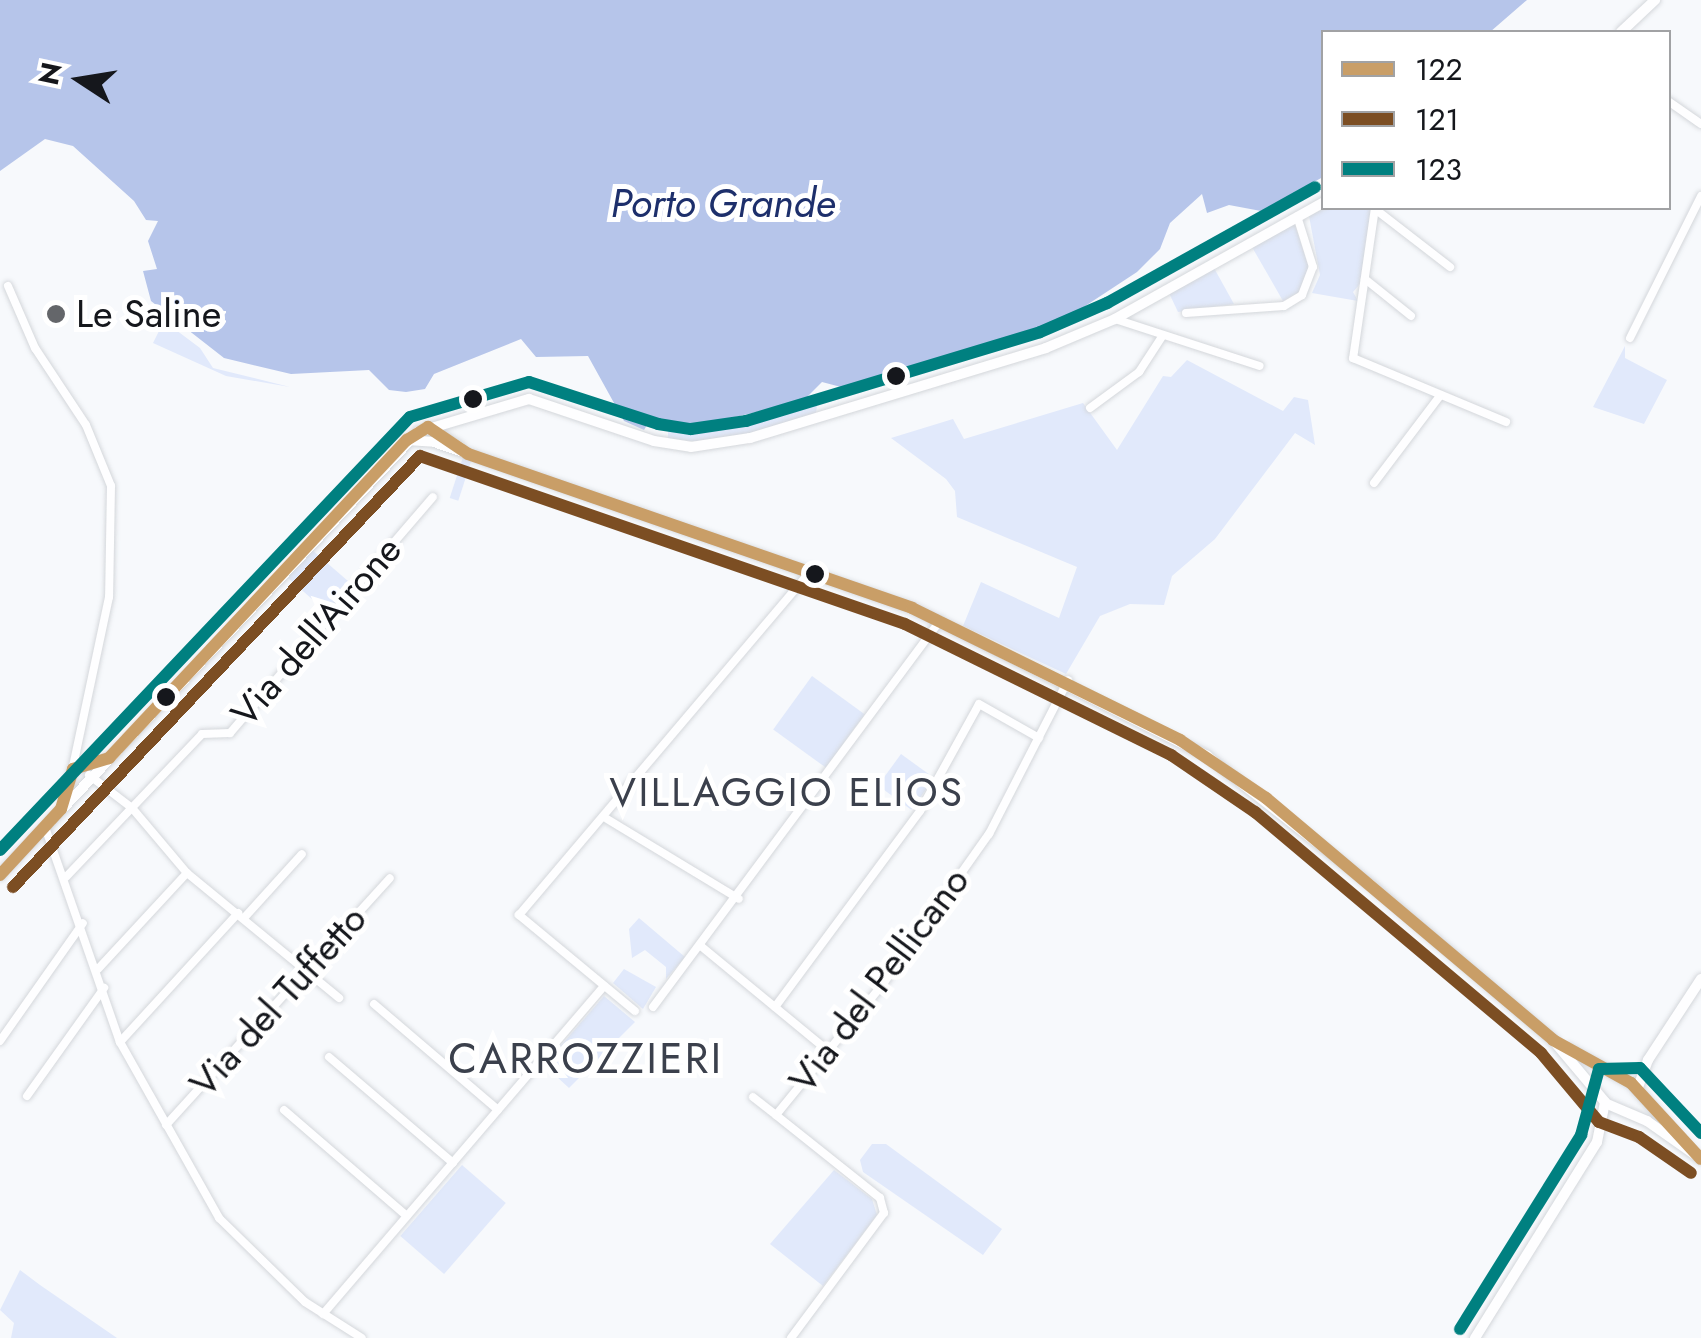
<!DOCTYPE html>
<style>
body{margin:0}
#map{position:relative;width:1701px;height:1338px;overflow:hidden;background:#f7f9fc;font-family:Jost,sans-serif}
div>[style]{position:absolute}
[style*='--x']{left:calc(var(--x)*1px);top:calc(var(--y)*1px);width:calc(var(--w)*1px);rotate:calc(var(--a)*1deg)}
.green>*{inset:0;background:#e1e9fb;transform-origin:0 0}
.water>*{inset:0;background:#b6c5ea}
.roads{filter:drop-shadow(0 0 2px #d4d7db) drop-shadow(0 0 2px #d4d7db)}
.minor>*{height:8px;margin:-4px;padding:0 4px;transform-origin:4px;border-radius:4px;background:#fefeff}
.tertiary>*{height:10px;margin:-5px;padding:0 5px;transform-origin:5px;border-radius:5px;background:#fefeff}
.bus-1>*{height:12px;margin:-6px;padding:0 6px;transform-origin:6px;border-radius:6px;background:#c99e67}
.bus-2>*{height:12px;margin:-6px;padding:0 6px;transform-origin:6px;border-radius:6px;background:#7c4e23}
.bus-3>*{height:12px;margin:-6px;padding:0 6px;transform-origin:6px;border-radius:6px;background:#008080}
.dots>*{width:28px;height:28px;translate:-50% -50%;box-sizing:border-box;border:5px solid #fff;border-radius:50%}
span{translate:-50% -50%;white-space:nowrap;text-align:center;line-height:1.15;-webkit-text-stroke:10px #fff;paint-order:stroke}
.poi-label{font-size:38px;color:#15171c}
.left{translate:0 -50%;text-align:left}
.street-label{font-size:38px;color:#15171c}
.water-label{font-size:40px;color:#1d2f6b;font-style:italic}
.neighbourhood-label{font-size:40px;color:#3b404c;letter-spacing:2.5px}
.quarter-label{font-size:42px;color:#3b404c;letter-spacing:2.5px}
.legend{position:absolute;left:1321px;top:30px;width:350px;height:180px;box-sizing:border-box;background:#fff;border:2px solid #a1a2a4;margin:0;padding:12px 18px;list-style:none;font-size:30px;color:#15171c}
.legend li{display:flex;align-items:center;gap:20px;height:50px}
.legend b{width:50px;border:2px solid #a1a2a4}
.north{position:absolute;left:30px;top:30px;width:100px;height:100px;-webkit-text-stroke:8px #fff;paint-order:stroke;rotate:282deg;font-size:28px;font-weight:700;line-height:40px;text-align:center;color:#15171c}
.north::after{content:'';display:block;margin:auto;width:35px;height:45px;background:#15171c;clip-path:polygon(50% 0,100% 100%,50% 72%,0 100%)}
</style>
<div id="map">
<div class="green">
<div style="clip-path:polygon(1325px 208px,1371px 208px,1360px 284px,1353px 292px,1358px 301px,1312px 293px,1320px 275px,1309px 216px)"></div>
<div style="clip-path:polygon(1294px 222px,1310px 271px,1301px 291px,1283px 301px,1252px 247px)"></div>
<div style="clip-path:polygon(1214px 268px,1234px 304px,1178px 312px,1169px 293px)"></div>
<div style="clip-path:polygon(164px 321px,200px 348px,213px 368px,290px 387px,226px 376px,153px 343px)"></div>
<div style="clip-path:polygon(1625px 346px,1625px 358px,1667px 380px,1644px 424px,1593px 407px)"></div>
<div style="clip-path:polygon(1187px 360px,1283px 411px,1294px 397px,1308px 400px,1315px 445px,1295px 433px,1215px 539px,1172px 576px,1164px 605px,1130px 604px,1100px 616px,1066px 674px,963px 626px,981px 582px,1059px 618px,1077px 567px,957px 517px,955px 491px,946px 479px,891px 438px,953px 419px,964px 439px,1083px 403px,1117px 450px,1163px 376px,1171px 377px)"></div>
<div style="clip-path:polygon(818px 398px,816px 414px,759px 432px,705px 442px,668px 439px,668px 431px,752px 422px)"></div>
<div style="left:463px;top:457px;width:9px;height:43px;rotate:18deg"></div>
<div style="left:311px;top:549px;width:55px;height:37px;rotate:41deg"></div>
<div style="left:812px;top:676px;width:65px;height:66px;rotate:36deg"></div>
<div style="left:901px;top:754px;width:41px;height:39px;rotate:36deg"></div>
<div style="clip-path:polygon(639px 918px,685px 957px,666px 979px,666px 967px,645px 950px,632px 958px,629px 929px)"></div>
<div style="clip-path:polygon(624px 969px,656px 987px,643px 1009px,613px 983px)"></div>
<div style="clip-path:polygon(604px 996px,635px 1022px,569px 1088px,544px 1065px)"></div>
<div style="clip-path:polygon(872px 1144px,886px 1144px,1002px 1229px,983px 1255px,863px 1172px,860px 1160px)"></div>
<div style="left:462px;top:1165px;width:58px;height:94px;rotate:41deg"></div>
<div style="clip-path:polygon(834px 1170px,872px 1199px,877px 1215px,823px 1286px,770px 1244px)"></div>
<div style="clip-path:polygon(20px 1270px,40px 1285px,117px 1338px,11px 1338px,14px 1323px,0 1310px)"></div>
</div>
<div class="water">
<div style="clip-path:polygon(0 0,1527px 0,1490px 32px,1324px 32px,1323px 177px,1261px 211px,1229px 205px,1207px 213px,1202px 194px,1170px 223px,1160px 249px,1137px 272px,1070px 316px,916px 369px,841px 387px,822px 382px,803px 401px,671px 432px,668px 420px,650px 420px,644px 430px,624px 421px,588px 356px,536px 357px,521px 339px,434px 374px,425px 389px,406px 392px,389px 390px,369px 370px,291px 374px,224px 358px,151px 301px,143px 271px,157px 269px,148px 241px,158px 221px,146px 220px,134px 201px,73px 146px,45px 139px,0 171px)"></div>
</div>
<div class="roads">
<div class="minor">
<div style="--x:1668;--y:101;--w:40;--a:34.9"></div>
<div style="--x:1375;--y:208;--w:152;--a:98.3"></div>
<div style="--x:1353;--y:358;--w:166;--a:22.7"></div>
<div style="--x:1375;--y:209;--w:95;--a:37.7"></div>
<div style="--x:1365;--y:279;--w:59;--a:38.8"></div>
<div style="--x:8;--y:286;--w:68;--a:66.5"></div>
<div style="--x:35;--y:348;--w:92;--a:56.5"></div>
<div style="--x:86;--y:425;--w:66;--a:67.7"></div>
<div style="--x:111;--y:486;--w:111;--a:91"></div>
<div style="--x:109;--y:597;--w:178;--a:102"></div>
<div style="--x:1186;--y:313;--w:98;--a:-4.1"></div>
<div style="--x:1284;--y:306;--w:21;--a:-31"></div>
<div style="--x:1302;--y:295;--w:30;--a:-69"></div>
<div style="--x:1313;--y:267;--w:53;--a:-107.4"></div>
<div style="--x:1115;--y:319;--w:152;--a:18"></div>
<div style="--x:1630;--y:338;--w:159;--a:-63.4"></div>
<div style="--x:1090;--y:408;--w:61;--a:-36.3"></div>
<div style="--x:1139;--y:372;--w:44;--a:-57"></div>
<div style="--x:1374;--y:483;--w:108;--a:-52.9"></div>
<div style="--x:89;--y:775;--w:54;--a:37.5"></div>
<div style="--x:132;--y:808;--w:85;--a:49.8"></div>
<div style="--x:187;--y:873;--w:197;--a:39.4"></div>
<div style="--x:607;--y:819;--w:154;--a:31.2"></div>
<div style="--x:45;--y:827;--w:228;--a:70.8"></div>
<div style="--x:120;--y:1042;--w:202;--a:60.6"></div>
<div style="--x:219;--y:1218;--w:120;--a:44.3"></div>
<div style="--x:305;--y:1302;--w:67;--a:32.3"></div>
<div style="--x:66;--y:877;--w:197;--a:-46.4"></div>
<div style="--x:202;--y:734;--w:28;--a:-2"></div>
<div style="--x:230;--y:733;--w:311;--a:-49.3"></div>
<div style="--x:244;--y:918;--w:86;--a:-47.8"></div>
<div style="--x:702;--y:947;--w:163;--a:39.5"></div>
<div style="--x:98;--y:969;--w:131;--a:-47.2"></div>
<div style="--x:374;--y:1004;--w:163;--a:40.5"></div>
<div style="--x:653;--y:1007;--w:482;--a:-53.4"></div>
<div style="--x:775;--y:1007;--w:244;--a:-53.5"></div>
<div style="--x:920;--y:811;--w:122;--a:-61.1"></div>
<div style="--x:979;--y:704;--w:69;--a:29.5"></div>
<div style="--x:635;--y:1011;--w:151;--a:-140.4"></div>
<div style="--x:519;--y:915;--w:453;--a:-49.7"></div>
<div style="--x:0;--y:1041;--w:144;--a:-54.9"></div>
<div style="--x:120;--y:1042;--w:175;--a:-47.5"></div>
<div style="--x:329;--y:1057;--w:163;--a:40.5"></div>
<div style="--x:27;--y:1096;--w:133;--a:-54.5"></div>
<div style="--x:753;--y:1097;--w:29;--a:38"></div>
<div style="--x:284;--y:1110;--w:162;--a:40.8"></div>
<div style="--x:166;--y:1125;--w:333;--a:-47.8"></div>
<div style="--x:323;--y:1314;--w:432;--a:-49.4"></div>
<div style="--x:791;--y:1338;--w:156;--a:-53.4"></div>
<div style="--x:884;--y:1213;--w:16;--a:-105"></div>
<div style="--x:880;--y:1198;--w:133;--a:-141.4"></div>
<div style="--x:776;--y:1115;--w:169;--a:-50.8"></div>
<div style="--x:883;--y:984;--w:184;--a:-54.8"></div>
<div style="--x:989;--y:834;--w:173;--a:-62.8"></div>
</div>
<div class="tertiary">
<div style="--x:1621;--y:32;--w:47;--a:-43.3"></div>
<div style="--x:428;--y:427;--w:38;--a:32"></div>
<div style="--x:407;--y:440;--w:27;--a:4"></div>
<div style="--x:434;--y:442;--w:506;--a:19.15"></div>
<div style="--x:912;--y:608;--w:330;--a:26.6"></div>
<div style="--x:1207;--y:756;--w:209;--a:38.2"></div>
<div style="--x:1371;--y:885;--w:239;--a:40.4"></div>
<div style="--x:1553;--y:1040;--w:81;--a:50"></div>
<div style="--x:1605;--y:1102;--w:41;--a:101.3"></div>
<div style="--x:1597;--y:1142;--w:231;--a:121.9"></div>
<div style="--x:64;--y:803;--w:35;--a:-75"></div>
<div style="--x:73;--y:769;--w:36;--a:-16"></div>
<div style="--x:0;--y:875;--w:609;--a:-46.66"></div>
<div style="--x:418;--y:432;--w:116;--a:-16.6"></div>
<div style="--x:529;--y:399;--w:132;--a:18.6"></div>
<div style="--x:654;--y:441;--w:37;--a:9"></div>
<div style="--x:691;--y:447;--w:60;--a:-8.7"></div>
<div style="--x:750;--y:438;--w:309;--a:-16.9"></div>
<div style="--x:1046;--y:348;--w:75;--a:-22.8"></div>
<div style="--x:1115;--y:319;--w:240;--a:-29.2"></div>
<div style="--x:1567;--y:1048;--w:73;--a:28.7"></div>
<div style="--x:1631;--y:1083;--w:91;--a:48.6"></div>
<div style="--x:1637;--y:1090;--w:32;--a:-70"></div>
<div style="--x:1648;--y:1060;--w:97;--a:-56.8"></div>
<div style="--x:1605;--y:1103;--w:46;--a:23.2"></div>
<div style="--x:1647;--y:1121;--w:66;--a:35.1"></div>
</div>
</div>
<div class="bus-1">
<div style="--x:0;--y:875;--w:90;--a:-47.3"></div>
<div style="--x:61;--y:809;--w:42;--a:-73.3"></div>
<div style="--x:73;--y:769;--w:38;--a:-17"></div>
<div style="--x:109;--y:758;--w:436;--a:-46.9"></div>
<div style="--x:407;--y:440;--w:25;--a:-32"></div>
<div style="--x:428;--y:427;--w:48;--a:34"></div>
<div style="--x:468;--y:454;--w:470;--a:19.1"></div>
<div style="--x:912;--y:608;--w:299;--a:26.2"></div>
<div style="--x:1180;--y:740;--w:104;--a:34"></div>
<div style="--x:1266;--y:798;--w:375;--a:40.1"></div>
<div style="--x:1553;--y:1040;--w:89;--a:28.9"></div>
<div style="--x:1631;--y:1083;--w:103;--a:47.4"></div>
</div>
<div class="bus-2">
<div style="--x:13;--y:887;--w:593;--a:-46.64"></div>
<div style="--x:420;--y:456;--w:513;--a:19.11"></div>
<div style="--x:905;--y:624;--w:297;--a:26.2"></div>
<div style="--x:1171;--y:755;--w:102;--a:34.2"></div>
<div style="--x:1255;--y:812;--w:374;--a:40.1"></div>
<div style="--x:1541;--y:1053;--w:90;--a:50"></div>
<div style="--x:1599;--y:1122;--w:43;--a:20.6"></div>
<div style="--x:1639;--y:1137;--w:63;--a:34.7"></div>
</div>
<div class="bus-3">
<div style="--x:0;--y:850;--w:596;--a:-46.56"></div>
<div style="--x:410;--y:417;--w:124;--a:-16.4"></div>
<div style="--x:529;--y:382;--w:136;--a:18"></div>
<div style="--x:658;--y:424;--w:33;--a:9"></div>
<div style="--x:691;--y:429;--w:56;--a:-8.3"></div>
<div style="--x:746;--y:421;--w:307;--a:-16.8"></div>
<div style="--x:1040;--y:332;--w:73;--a:-23.4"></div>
<div style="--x:1107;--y:303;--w:238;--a:-29.1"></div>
<div style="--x:1460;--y:1329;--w:229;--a:-58"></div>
<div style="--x:1581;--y:1135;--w:68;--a:-74.7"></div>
<div style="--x:1599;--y:1069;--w:41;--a:-1.4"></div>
<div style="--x:1640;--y:1068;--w:89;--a:46.8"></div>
</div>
<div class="dots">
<div style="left:56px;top:314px;background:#64666a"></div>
<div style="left:896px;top:376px;background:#15171c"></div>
<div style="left:473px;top:399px;background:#15171c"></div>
<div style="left:815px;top:574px;background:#15171c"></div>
<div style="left:166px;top:697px;background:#15171c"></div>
</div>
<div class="poi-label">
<span class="left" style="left:76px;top:314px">Le Saline</span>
</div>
<div class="street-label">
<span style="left:316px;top:631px;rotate:-49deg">Via dell'Airone</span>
<span style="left:879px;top:980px;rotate:-53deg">Via del Pellicano</span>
<span style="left:278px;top:1001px;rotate:-48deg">Via del Tuffetto</span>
</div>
<div class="water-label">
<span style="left:723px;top:203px">Porto Grande</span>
</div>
<div class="neighbourhood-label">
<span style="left:787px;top:792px">VILLAGGIO ELIOS</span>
</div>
<div class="quarter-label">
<span style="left:586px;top:1059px">CARROZZIERI</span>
</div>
<ul class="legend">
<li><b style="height:12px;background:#c99e67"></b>122</li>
<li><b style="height:12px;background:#7c4e23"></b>121</li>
<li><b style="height:12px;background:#008080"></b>123</li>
</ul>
<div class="north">N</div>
</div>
